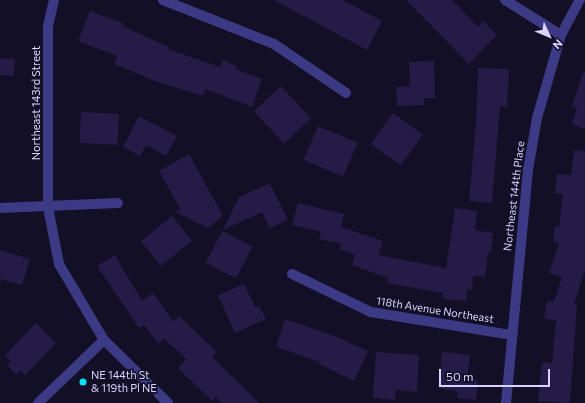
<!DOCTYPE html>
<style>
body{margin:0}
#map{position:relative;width:585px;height:403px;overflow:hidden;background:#130f26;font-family:Commissioner,sans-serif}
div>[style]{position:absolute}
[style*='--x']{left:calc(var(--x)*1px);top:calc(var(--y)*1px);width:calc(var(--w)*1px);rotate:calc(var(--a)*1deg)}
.building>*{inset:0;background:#241b47;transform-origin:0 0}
.minor>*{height:10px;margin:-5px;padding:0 5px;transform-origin:5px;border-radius:5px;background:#3d3a85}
.tertiary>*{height:10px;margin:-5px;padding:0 5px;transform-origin:5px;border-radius:5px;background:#3d3a85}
.dots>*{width:11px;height:11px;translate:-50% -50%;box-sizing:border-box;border:2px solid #130f26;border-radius:50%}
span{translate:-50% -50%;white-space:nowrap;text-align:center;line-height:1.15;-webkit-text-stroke:3px #130f26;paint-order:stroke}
.street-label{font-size:11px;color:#d9d4ff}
.poi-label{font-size:11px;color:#d9d4ff}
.left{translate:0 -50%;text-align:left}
.north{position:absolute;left:529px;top:16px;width:40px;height:40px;-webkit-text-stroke:3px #130f26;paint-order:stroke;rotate:134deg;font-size:11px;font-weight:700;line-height:16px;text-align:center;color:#d9d4ff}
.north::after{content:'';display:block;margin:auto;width:14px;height:18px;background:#d9d4ff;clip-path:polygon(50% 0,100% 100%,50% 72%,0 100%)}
.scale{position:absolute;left:439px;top:369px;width:111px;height:18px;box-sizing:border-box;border:2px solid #d9d4ff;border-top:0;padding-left:5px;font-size:12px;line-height:14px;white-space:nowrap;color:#d9d4ff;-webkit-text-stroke:3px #130f26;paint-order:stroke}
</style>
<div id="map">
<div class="building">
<div style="clip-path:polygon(274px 0,343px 0,382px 21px,367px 50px)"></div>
<div style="clip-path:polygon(406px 0,452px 0,478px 27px,483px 21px,497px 35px,469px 64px)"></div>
<div style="clip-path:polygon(90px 11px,123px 23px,122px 26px,169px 47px,168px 49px,220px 67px,223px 60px,237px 66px,236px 69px,262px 79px,252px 107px,206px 89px,203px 96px,155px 81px,114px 64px,117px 56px,78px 41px)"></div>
<div style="left:0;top:58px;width:15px;height:17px;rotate:4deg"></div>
<div style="clip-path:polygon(434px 61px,435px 98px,424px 98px,424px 105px,397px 106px,396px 87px,410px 86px,409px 62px)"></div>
<div style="clip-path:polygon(478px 68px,509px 69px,507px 107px,500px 106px,492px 203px,469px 201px,476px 121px)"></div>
<div style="clip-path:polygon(583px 73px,585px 73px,585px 129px,572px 124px,577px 108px,572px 106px)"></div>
<div style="left:281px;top:86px;width:44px;height:37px;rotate:47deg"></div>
<div style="left:81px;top:112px;width:38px;height:31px;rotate:3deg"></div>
<div style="left:393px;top:113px;width:37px;height:38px;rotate:36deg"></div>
<div style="clip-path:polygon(139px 116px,177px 136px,166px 156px,146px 145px,140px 156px,123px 147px)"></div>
<div style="left:318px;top:126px;width:43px;height:37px;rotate:23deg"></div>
<div style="clip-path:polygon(574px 150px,585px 151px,585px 270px,574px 304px,577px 304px,570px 403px,538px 401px,542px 362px,552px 363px,556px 320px,544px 319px,547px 301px,554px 302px,562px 277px,549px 273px,559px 243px,553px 242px,555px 226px,559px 227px,563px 194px,555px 193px,557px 174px,571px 175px)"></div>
<div style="clip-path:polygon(189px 154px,223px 216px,208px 228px,176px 212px,180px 209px,159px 171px)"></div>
<div style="clip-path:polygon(270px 183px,288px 220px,270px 228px,262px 212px,223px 230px,239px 197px)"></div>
<div style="clip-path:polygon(298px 203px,344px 214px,341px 227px,383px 241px,378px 255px,446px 268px,455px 208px,477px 211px,475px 230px,493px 233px,491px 253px,488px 252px,485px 277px,473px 276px,472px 290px,468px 289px,466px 301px,443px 299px,443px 293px,387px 283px,388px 278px,352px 265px,355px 255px,340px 249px,341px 244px,319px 239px,321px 232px,292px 225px)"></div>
<div style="left:172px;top:216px;width:32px;height:40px;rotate:51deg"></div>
<div style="left:222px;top:231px;width:34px;height:36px;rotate:27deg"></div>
<div style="clip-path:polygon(0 250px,30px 259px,22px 285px,0 279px)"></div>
<div style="clip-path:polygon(115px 255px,142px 301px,153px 293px,173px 321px,179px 316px,217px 352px,212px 357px,259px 403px,222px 403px,216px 397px,212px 401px,178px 368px,186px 359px,165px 339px,158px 344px,144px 325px,139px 328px,97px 266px)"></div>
<div style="clip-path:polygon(244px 284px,255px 307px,259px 306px,266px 319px,235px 333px,218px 295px)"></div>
<div style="clip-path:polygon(285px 319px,337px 337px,368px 351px,354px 381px,319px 364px,320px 362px,276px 347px)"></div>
<div style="clip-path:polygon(36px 323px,56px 343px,25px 375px,21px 371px,16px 375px,7px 365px,11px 361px,5px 355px)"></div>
<div style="clip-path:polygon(376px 352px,419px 355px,417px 392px,395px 390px,395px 400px,373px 398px)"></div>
<div style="clip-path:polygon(442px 352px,470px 355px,467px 379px,478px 380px,476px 400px,457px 398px,458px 391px,438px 388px)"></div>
</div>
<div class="minor">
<div style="--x:54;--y:0;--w:27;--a:103"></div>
<div style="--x:48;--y:26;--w:181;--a:90"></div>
<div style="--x:48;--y:207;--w:58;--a:79.1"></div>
<div style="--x:59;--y:264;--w:88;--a:59.4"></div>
<div style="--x:104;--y:340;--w:90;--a:44.5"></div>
<div style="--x:163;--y:0;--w:119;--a:21.6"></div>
<div style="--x:274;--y:44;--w:87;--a:34.2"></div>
<div style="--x:505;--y:0;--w:66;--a:32"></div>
<div style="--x:0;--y:208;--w:118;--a:-2.4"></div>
<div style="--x:292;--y:274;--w:88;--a:25.7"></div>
<div style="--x:371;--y:312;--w:142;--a:9.3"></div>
<div style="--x:506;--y:403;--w:234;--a:-84.6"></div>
<div style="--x:528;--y:170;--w:53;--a:-80.2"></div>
<div style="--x:537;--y:118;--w:86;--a:-73.9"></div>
<div style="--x:561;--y:35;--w:40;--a:-62"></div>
</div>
<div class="tertiary">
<div style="--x:38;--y:403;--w:91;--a:-43.7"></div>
</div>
<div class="dots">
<div style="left:83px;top:382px;background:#00e5ff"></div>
</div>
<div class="street-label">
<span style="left:36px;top:103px;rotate:-90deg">Northeast 143rd Street</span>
<span style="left:514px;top:196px;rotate:-83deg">Northeast 144th Place</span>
<span style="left:435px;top:310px;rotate:9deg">118th Avenue Northeast</span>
</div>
<div class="poi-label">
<span class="left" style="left:91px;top:382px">NE 144th St<br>&amp; 119th Pl NE</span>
</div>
<div class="north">N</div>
<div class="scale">50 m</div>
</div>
